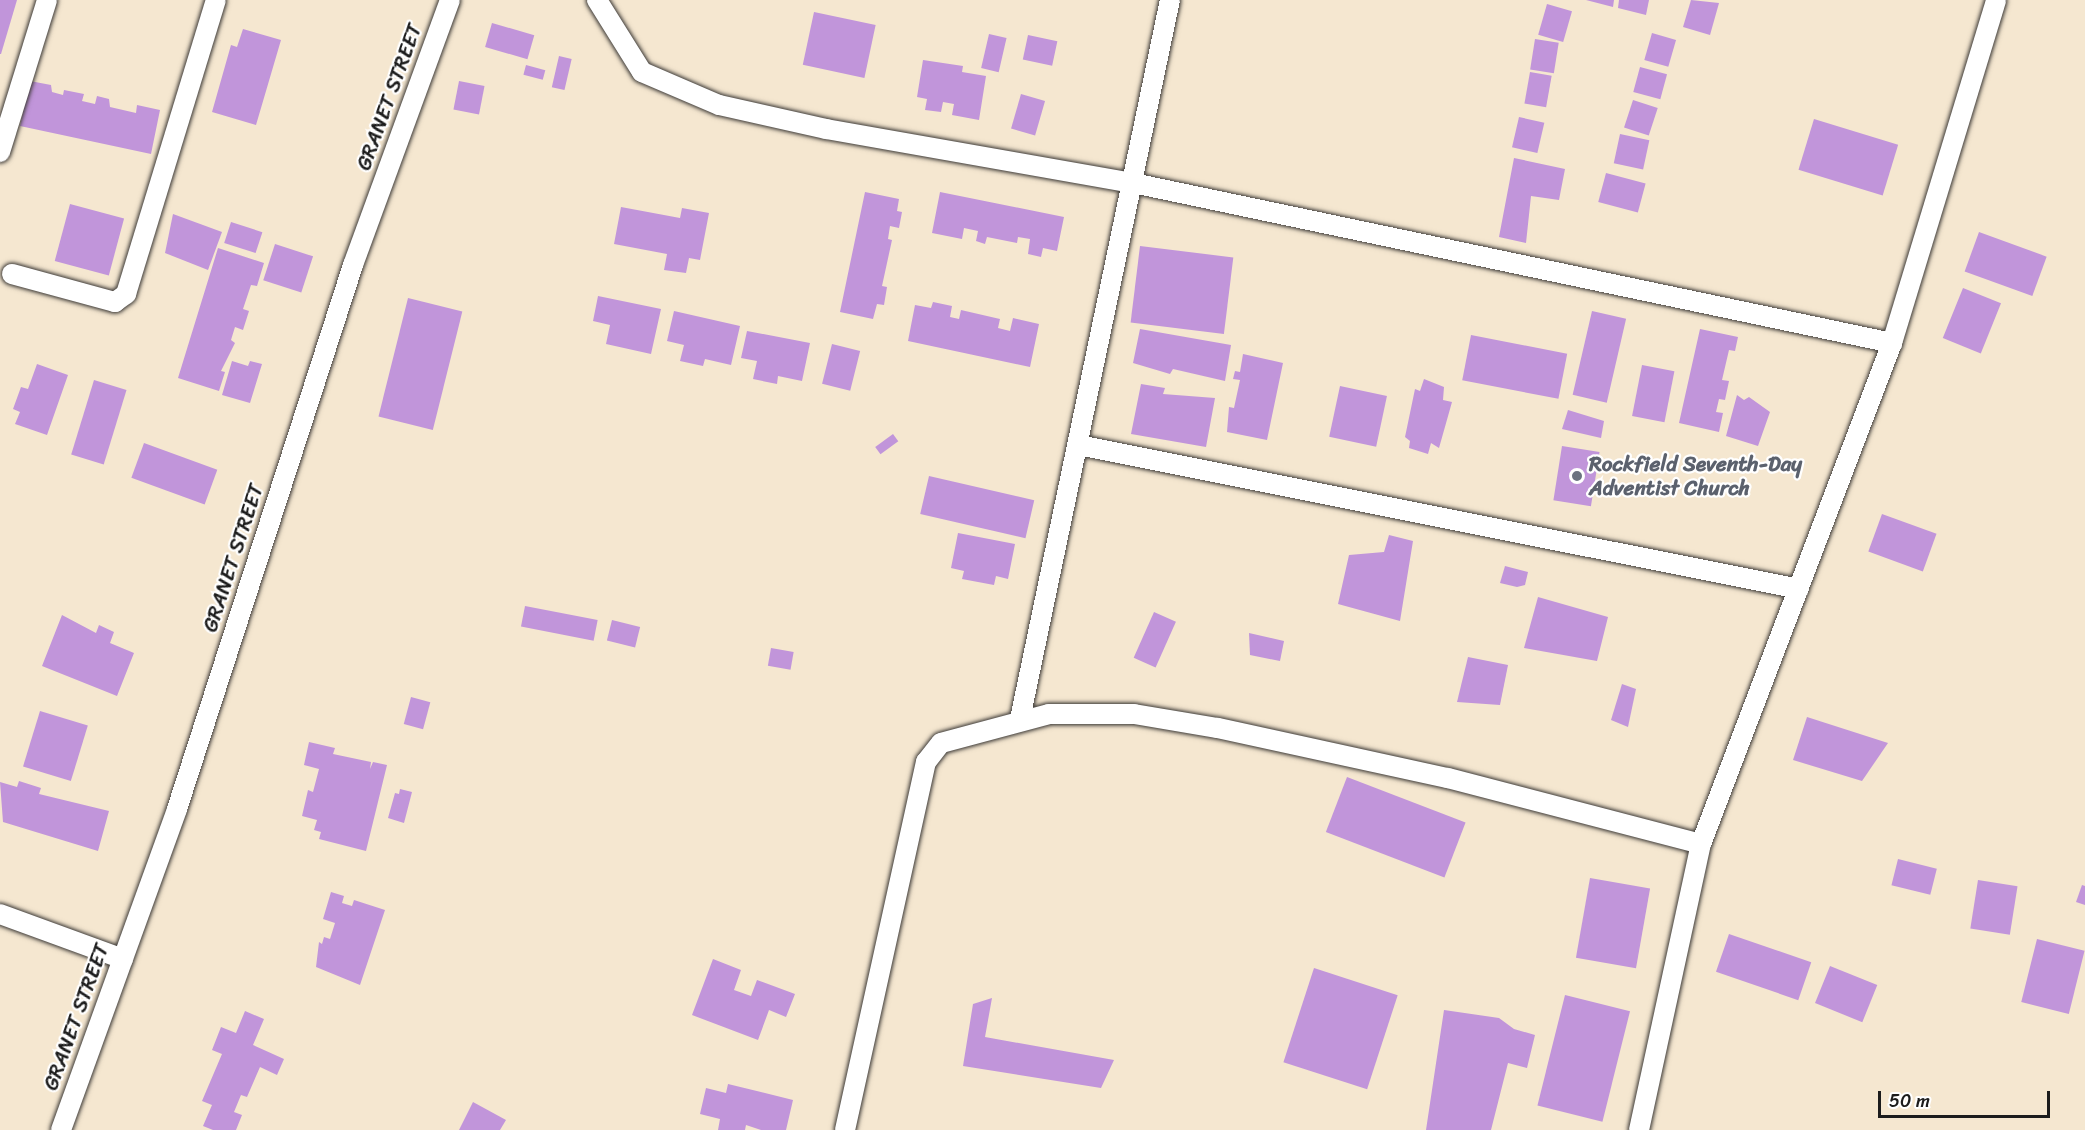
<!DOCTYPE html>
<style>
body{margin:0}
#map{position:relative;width:2085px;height:1130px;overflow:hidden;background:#f5e7d0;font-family:Sriracha,sans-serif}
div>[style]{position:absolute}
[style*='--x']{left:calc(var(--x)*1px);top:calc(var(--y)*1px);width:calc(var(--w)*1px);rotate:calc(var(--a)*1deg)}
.building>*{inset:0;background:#c195da;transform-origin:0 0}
.roads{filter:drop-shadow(0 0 2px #3d3a37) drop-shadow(0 0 2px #3d3a37)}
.minor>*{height:20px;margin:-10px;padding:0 10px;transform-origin:10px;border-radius:10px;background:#fff}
.dots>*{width:16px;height:16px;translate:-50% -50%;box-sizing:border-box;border:3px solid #fff;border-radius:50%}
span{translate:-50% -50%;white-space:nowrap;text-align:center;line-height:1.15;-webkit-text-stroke:4.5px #fff;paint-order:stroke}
.street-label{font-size:21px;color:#1c1c1c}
.worship-label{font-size:21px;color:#5b616d;font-weight:700}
.left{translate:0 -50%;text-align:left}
.scale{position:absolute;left:1878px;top:1091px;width:172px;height:27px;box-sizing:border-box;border:3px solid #1c1c1c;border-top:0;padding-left:8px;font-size:18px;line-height:21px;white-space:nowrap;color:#1c1c1c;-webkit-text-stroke:4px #fff;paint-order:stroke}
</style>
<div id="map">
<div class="building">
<div style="clip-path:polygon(0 0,17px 0,1px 54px,0 54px)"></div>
<div style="clip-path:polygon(1586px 0,1614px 0,1613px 7px)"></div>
<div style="clip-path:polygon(1619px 0,1649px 0,1646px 15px,1618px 8px)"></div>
<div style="clip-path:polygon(1691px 0,1719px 3px,1710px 35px,1683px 27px)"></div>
<div style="left:1547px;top:4px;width:26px;height:32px;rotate:16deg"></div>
<div style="left:814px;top:12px;width:63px;height:54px;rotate:12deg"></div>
<div style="left:492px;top:23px;width:44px;height:25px;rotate:16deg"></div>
<div style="clip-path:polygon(243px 29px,281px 40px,256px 125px,212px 112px,231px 45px,237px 47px)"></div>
<div style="left:1652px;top:33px;width:25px;height:28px;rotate:16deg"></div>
<div style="left:989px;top:34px;width:18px;height:35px;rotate:13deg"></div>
<div style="left:1028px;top:35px;width:30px;height:25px;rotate:12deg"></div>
<div style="left:1535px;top:39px;width:24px;height:31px;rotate:9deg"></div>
<div style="left:559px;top:56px;width:13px;height:32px;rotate:13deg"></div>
<div style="clip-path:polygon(923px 60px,963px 66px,962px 72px,986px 76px,979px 120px,952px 115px,954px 104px,943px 102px,941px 112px,925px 110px,927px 99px,917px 97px)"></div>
<div style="left:526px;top:65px;width:20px;height:10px;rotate:15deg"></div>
<div style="left:1640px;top:67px;width:28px;height:26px;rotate:15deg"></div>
<div style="left:1530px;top:72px;width:22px;height:32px;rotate:10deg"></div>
<div style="clip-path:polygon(30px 81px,51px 85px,52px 92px,63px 95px,64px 90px,84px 94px,82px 101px,95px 104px,97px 96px,109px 99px,110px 107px,136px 113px,137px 105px,160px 110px,151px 154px,20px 126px)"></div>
<div style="left:459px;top:81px;width:26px;height:29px;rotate:11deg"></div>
<div style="left:1021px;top:94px;width:25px;height:36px;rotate:16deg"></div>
<div style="left:1633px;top:100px;width:26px;height:29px;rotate:18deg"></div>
<div style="left:1519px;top:117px;width:26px;height:31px;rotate:13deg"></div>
<div style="left:1814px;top:119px;width:88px;height:53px;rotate:17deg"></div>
<div style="left:1620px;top:134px;width:30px;height:30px;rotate:12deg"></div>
<div style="clip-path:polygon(1514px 158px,1565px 169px,1559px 200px,1531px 196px,1526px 243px,1499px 237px)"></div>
<div style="left:1606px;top:173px;width:41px;height:30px;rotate:15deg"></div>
<div style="clip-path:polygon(865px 192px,899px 199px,897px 211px,902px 212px,899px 228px,890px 226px,888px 239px,892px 240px,882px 286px,887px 287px,884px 305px,877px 304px,873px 319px,840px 312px)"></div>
<div style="clip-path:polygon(940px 192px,1064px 217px,1057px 251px,1043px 248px,1041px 257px,1028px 254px,1030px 239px,1018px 237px,1017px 243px,987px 237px,985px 244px,976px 241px,978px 231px,964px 228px,962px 239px,932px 233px)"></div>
<div style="left:70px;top:204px;width:56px;height:59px;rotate:15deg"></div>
<div style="clip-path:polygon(621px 207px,680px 218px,682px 208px,709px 213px,700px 260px,689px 258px,686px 273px,664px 270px,667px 254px,614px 244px)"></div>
<div style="clip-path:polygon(173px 214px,222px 232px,208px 270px,165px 253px)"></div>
<div style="left:231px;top:222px;width:33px;height:22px;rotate:18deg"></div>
<div style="left:1979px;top:232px;width:72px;height:42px;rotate:20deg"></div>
<div style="left:275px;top:244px;width:40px;height:38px;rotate:18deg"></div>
<div style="left:1140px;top:246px;width:94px;height:77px;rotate:7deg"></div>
<div style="clip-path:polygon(218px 248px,264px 263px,257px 286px,251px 285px,243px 309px,249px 311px,243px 330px,235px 327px,231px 340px,235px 343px,221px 371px,225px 372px,219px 391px,178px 378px)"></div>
<div style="left:1963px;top:288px;width:41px;height:54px;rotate:22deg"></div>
<div style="clip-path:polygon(598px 296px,661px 309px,651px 354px,606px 344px,610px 325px,593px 321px)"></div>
<div style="left:408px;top:298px;width:56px;height:122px;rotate:14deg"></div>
<div style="clip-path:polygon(933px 302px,952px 306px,950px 317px,959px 319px,961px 310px,1000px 319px,998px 328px,1010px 331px,1013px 318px,1039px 324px,1030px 367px,908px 341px,915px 305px,931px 308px)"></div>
<div style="clip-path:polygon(674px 311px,740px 326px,731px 365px,705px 359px,703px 366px,680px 361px,684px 345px,667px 341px)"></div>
<div style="left:1592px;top:311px;width:35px;height:86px;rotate:13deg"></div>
<div style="clip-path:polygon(1140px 329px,1231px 345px,1225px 381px,1173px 369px,1170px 374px,1133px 363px)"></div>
<div style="clip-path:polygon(1700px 329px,1738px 337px,1735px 351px,1729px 350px,1722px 380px,1729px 381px,1725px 400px,1719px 399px,1716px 412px,1723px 413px,1719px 432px,1679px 423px)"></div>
<div style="clip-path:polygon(747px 331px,810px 343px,802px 381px,778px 376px,777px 384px,753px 379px,757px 361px,741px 358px)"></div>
<div style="left:1471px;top:335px;width:98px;height:46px;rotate:11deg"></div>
<div style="left:832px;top:344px;width:29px;height:41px;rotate:14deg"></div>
<div style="clip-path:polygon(1243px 354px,1283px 363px,1267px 440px,1227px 432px,1229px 407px,1234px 408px,1240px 380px,1233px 379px,1235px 371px,1240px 372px)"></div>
<div style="clip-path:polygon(232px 361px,248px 366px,250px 361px,262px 364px,250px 403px,222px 395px)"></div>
<div style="clip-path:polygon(37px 364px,68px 375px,47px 435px,15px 424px,20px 412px,13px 409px,21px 387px,28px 389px)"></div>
<div style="left:1642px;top:365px;width:33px;height:52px;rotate:11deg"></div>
<div style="clip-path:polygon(1424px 379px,1444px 387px,1443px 400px,1452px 402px,1439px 448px,1431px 443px,1428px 454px,1409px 448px,1410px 441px,1405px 437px,1415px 389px,1420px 391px)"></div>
<div style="left:94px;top:380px;width:34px;height:78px;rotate:17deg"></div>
<div style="clip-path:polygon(1141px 384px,1165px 388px,1163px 394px,1215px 398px,1206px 447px,1131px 434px)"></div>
<div style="left:1340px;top:386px;width:48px;height:52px;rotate:12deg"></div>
<div style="clip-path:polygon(1737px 395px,1744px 400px,1749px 397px,1770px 412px,1758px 446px,1726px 436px)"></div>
<div style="clip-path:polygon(1568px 410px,1604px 421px,1601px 438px,1562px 429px)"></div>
<div style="left:893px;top:434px;width:9px;height:22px;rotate:54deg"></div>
<div style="left:144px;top:443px;width:78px;height:37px;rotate:20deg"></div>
<div style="left:1562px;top:446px;width:38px;height:55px;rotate:9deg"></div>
<div style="left:929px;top:476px;width:108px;height:39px;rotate:13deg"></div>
<div style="left:1882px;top:514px;width:58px;height:40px;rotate:20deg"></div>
<div style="clip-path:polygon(958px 533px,1015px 544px,1008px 579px,996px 576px,994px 585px,962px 579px,964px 571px,951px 568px)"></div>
<div style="clip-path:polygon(1389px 535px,1413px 541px,1400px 621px,1338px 604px,1349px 555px,1384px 552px)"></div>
<div style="clip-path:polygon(1505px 566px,1528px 572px,1525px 585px,1517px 587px,1500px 583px)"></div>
<div style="clip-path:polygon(1538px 597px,1608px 617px,1597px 661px,1524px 648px)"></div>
<div style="left:525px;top:606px;width:74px;height:21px;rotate:11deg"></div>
<div style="left:1154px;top:612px;width:24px;height:50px;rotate:24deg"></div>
<div style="clip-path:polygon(62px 615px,96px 633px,99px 625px,114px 632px,110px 643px,134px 653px,117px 696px,42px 666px)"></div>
<div style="left:612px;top:620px;width:29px;height:21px;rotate:14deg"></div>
<div style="clip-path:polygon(1249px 633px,1284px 641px,1280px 661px,1250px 655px)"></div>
<div style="left:771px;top:648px;width:23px;height:18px;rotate:10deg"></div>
<div style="clip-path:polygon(1468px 657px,1508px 665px,1500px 705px,1457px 702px)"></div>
<div style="clip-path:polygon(1622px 684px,1636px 689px,1628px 727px,1611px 720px)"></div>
<div style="left:411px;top:697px;width:20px;height:28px;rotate:15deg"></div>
<div style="left:40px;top:711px;width:50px;height:58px;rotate:17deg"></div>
<div style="clip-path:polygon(1807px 717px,1888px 743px,1862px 781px,1793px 760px)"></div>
<div style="clip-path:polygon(309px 742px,335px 748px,333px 754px,371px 762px,370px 769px,373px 762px,387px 765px,366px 851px,319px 839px,321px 832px,314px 830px,317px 820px,302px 816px,308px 790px,313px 792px,319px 769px,304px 765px)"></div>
<div style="left:1347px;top:777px;width:127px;height:59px;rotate:21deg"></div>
<div style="clip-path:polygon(19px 781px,41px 788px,39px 794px,109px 811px,98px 851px,3px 822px,0 782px,17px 787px)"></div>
<div style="clip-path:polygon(400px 789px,412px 792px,404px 823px,388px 818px,395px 793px,399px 794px)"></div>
<div style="left:1898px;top:859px;width:40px;height:27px;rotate:14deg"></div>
<div style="left:1590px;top:878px;width:61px;height:81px;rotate:10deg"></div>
<div style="left:1978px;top:880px;width:40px;height:49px;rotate:9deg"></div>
<div style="clip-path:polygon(2082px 885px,2085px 886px,2085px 905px,2076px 902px)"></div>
<div style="clip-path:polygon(331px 892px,344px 896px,342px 903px,352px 906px,354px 900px,385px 910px,360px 985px,316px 967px,319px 942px,322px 944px,324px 937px,330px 939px,335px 923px,323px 919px)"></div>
<div style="left:1729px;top:934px;width:87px;height:40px;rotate:19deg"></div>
<div style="left:2037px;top:939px;width:49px;height:65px;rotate:14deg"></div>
<div style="clip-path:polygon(713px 959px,741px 970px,734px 990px,751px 996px,757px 980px,795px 994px,786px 1017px,769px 1010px,758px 1040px,692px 1015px)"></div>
<div style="left:1830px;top:966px;width:51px;height:40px;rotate:22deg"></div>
<div style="left:1314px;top:968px;width:88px;height:99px;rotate:18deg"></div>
<div style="left:1565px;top:995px;width:67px;height:114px;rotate:14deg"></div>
<div style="clip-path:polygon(992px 998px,985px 1037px,1114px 1060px,1101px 1088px,963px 1066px,973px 1004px)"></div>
<div style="clip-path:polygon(1444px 1010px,1499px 1018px,1514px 1029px,1535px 1035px,1527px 1068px,1508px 1063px,1491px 1130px,1426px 1130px)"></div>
<div style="clip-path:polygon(245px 1011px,264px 1019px,253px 1045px,284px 1059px,277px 1075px,260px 1067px,247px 1097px,241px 1095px,234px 1112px,242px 1115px,236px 1130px,213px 1130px,203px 1126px,212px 1105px,202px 1101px,222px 1054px,212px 1050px,221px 1027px,236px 1033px)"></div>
<div style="clip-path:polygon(728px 1084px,793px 1100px,786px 1130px,761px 1130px,746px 1125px,745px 1130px,718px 1130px,720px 1119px,700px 1114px,706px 1088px,726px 1093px)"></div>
<div style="clip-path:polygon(473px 1102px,506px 1120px,500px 1130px,459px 1130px)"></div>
</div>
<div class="roads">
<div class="minor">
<div style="--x:597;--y:0;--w:85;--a:58"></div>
<div style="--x:642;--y:72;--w:84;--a:23.2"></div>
<div style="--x:719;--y:105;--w:110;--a:12.6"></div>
<div style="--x:826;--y:129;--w:312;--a:10"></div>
<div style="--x:1133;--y:183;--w:776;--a:11.9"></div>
<div style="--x:1892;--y:343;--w:358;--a:-73.1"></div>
<div style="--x:0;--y:152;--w:159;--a:-72.8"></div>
<div style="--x:12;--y:274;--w:107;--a:15.2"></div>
<div style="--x:115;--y:302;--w:14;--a:-36"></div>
<div style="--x:126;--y:294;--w:307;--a:-73"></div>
<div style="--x:1078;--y:445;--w:735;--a:11.29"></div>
<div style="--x:1020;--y:719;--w:734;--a:-78.22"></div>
<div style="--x:0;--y:914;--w:131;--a:20.1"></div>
<div style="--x:61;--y:1130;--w:341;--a:-70.1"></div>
<div style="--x:177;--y:809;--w:572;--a:-72.07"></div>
<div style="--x:353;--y:265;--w:282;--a:-69.9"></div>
<div style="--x:845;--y:1130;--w:377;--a:-77.6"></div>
<div style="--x:926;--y:762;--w:24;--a:-52"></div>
<div style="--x:941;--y:743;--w:112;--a:-15"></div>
<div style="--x:1049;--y:714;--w:85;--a:0"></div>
<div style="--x:1134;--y:714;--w:85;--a:9.5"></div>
<div style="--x:1218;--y:728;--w:235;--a:12.3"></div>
<div style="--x:1448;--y:778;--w:261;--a:14.6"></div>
<div style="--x:1639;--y:1130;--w:293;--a:-77.8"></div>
<div style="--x:1701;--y:844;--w:536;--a:-69.13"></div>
</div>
</div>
<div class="dots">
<div style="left:1577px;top:476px;background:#6b7280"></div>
</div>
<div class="street-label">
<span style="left:389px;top:97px;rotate:-70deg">GRANET STREET</span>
<span style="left:233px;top:558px;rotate:-72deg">GRANET STREET</span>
<span style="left:76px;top:1017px;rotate:-70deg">GRANET STREET</span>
</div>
<div class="worship-label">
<span class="left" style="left:1589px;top:476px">Rockfield Seventh-Day<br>Adventist Church</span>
</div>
<div class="scale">50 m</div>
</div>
